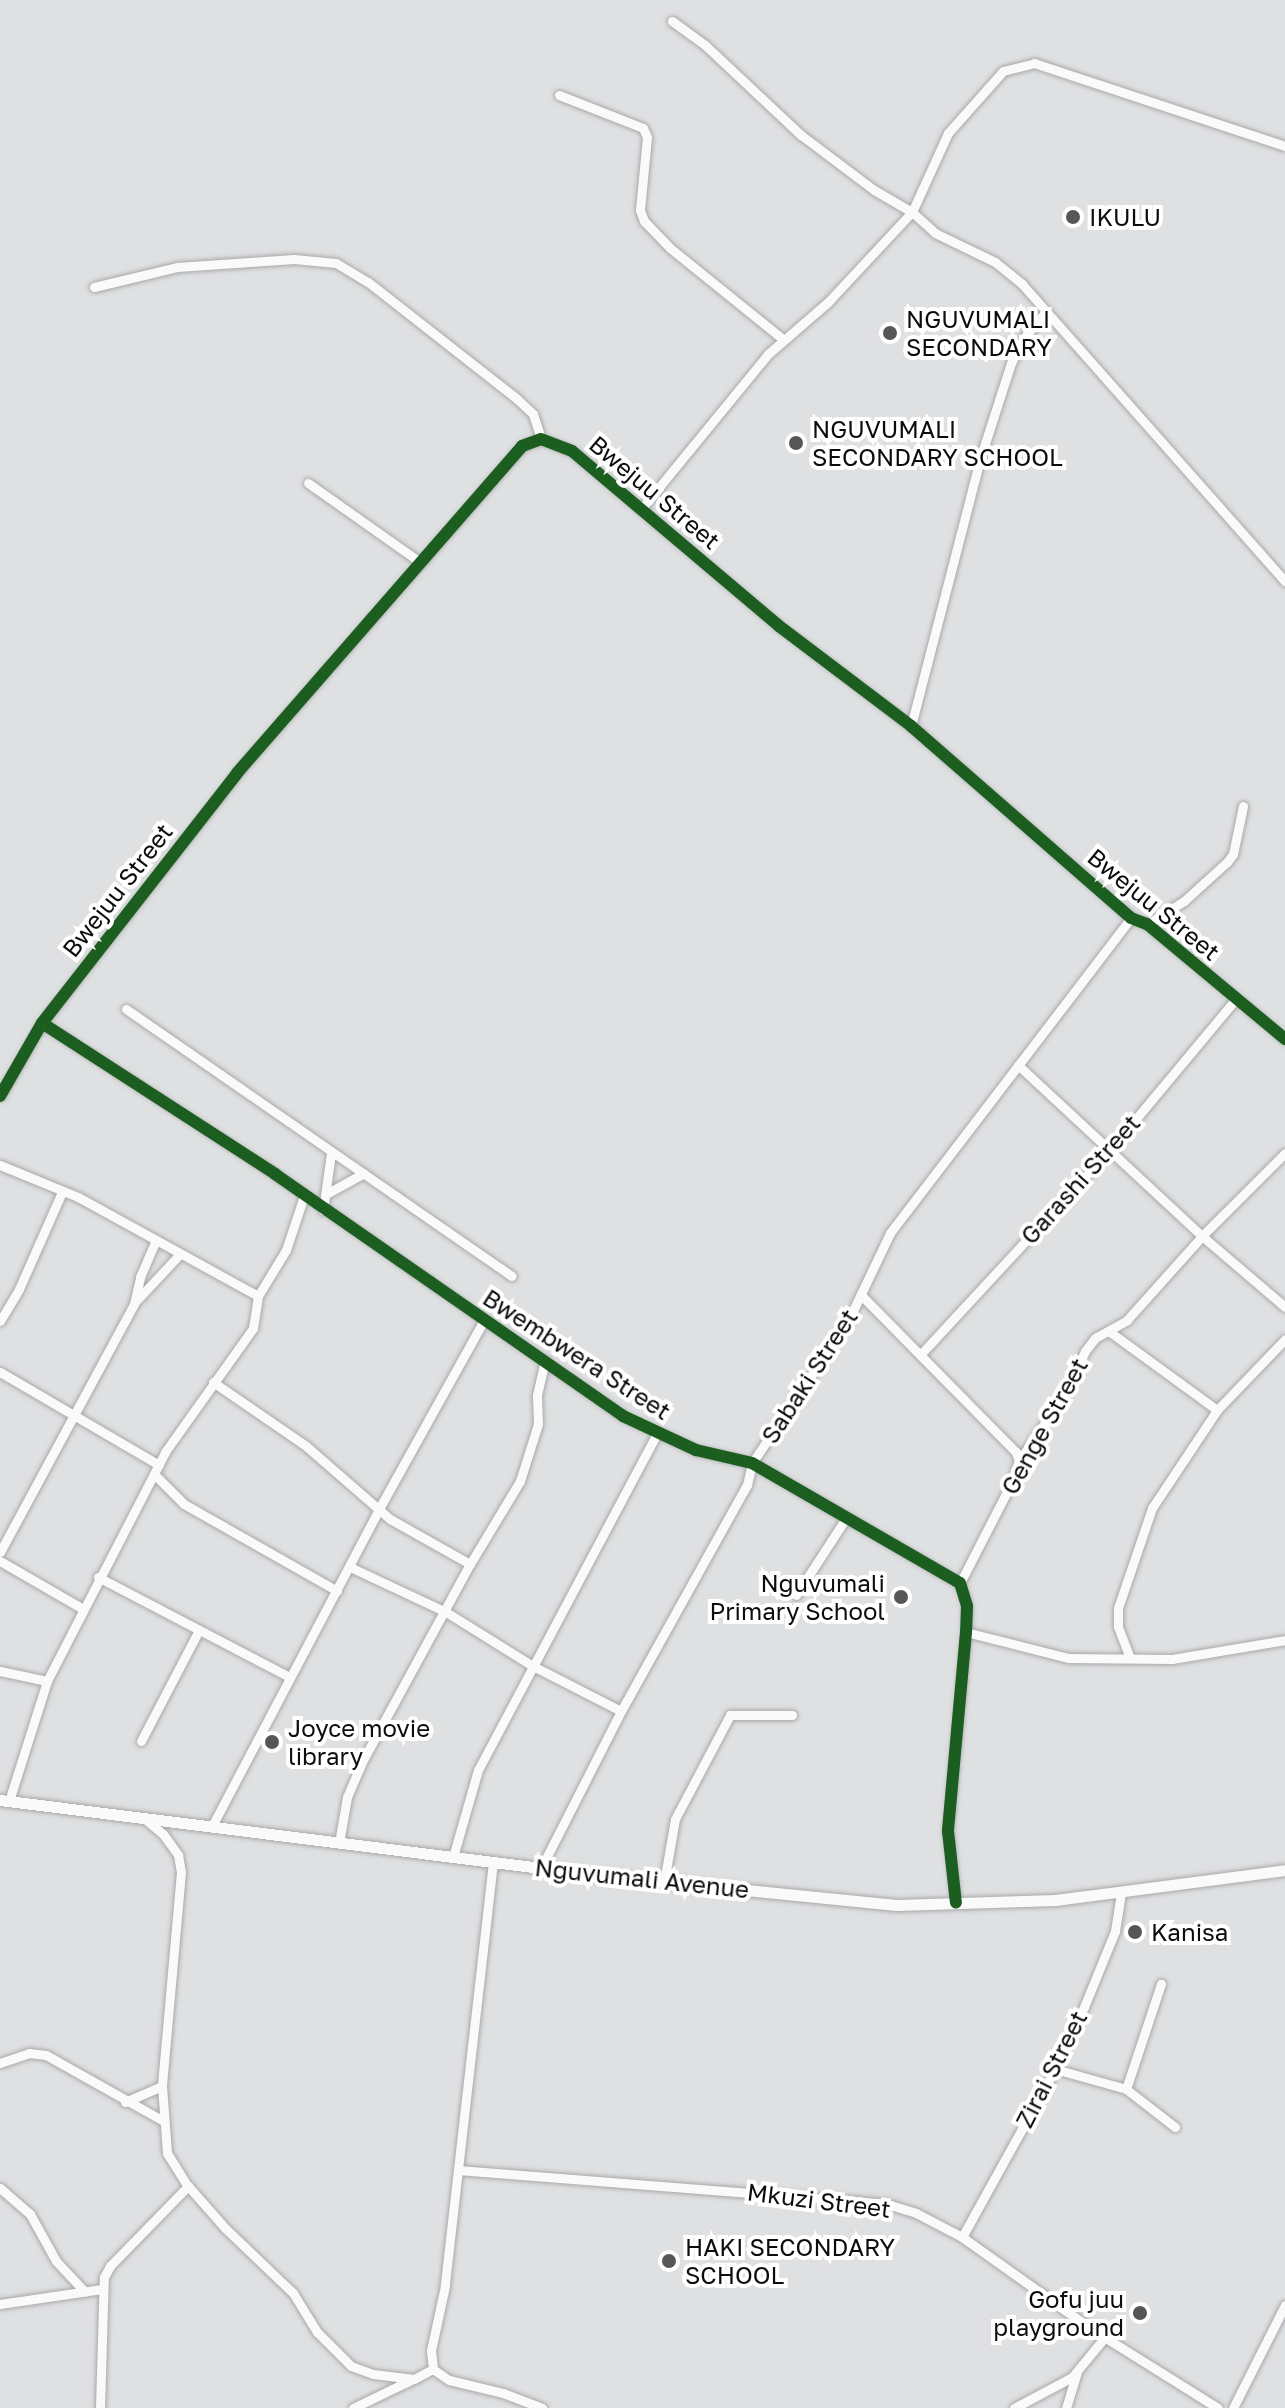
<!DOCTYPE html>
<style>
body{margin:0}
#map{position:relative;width:1285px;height:2408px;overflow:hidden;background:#dfe0e2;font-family:"Golos Text",sans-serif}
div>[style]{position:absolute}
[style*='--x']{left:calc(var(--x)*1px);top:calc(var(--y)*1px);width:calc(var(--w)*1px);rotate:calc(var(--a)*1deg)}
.roads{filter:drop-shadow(0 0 2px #a8a9aa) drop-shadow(0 0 2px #a8a9aa)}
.minor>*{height:9px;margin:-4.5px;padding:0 4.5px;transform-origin:4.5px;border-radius:4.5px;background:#fafafb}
.tertiary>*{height:11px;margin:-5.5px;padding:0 5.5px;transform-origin:5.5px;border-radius:5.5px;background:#fafafb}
.cycleway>*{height:12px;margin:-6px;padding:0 6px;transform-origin:6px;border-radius:6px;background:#1b5e20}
.dots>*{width:22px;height:22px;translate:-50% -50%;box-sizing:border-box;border:4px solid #fff;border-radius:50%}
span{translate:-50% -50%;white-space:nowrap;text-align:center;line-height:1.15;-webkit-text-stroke:8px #fff;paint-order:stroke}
.poi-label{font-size:24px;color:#0b0c0d}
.left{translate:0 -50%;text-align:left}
.right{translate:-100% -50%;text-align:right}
.street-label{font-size:24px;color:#0b0c0d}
</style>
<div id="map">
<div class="roads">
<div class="minor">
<div style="--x:672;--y:21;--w:41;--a:36"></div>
<div style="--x:705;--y:45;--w:132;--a:43.2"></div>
<div style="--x:801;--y:135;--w:91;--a:37"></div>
<div style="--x:874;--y:190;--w:44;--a:30.1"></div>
<div style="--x:912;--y:212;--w:31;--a:42"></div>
<div style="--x:935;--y:233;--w:67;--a:25.8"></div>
<div style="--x:995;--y:262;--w:35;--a:39"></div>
<div style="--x:1022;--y:284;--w:397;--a:48.5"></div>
<div style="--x:559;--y:95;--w:90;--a:21.4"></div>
<div style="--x:643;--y:128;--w:10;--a:66"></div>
<div style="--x:647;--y:137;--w:73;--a:95.5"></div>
<div style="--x:640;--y:210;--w:12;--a:70"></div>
<div style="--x:644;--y:221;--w:37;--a:46"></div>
<div style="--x:670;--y:248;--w:146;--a:38.9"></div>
<div style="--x:94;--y:287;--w:85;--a:-13.5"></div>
<div style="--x:177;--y:267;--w:117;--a:-3.9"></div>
<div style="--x:294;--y:259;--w:42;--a:5.4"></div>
<div style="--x:336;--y:263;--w:37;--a:31"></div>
<div style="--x:368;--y:282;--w:189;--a:38.1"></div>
<div style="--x:517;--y:399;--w:22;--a:43"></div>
<div style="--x:533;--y:414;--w:26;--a:72"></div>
<div style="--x:308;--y:483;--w:137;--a:35.2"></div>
<div style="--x:642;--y:508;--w:199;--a:-50.7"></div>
<div style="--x:768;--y:354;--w:79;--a:-40.9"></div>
<div style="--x:828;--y:302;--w:123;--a:-47"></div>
<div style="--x:912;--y:212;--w:87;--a:-65.5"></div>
<div style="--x:948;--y:133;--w:83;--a:-48.4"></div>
<div style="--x:1003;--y:71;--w:32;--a:-14"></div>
<div style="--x:1034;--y:63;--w:264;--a:18.3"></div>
<div style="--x:911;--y:726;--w:276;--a:-75.5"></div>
<div style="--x:980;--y:459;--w:101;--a:-72.1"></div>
<div style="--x:1011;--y:363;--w:27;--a:-63"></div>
<div style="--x:1023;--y:339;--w:35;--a:-50"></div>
<div style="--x:1147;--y:924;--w:44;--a:-31.9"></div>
<div style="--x:1184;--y:901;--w:58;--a:-42.2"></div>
<div style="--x:1227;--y:862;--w:10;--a:-53"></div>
<div style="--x:1233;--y:854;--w:49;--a:-78.2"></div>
<div style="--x:126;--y:1009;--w:469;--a:34.7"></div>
<div style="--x:42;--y:1023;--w:278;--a:32.9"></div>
<div style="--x:275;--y:1174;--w:424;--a:34.8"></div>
<div style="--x:623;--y:1416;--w:81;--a:25"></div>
<div style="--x:696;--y:1450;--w:57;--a:13.1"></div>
<div style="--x:752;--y:1463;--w:240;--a:30"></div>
<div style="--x:960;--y:1583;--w:24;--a:73"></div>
<div style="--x:967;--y:1606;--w:26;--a:92"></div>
<div style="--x:966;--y:1632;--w:200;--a:95.2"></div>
<div style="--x:948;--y:1831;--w:72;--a:83.7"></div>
<div style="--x:1018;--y:1065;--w:251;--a:42.9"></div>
<div style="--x:1202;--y:1236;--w:109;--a:40.5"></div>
<div style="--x:0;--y:1096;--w:84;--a:-60.1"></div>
<div style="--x:42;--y:1023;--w:317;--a:-52"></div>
<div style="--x:237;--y:773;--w:434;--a:-48.9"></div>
<div style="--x:522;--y:446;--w:20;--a:-20"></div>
<div style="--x:541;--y:439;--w:33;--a:21"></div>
<div style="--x:572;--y:451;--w:271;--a:40.2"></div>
<div style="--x:779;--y:626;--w:166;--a:37.1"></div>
<div style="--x:911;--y:726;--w:292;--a:41.1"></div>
<div style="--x:1131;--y:918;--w:17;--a:21"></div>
<div style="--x:1147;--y:924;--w:180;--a:39.8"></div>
<div style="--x:0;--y:1165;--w:84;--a:22.3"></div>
<div style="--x:78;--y:1197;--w:205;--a:28.8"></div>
<div style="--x:326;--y:1194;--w:43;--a:-28.9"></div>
<div style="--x:323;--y:1210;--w:58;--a:-82"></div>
<div style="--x:861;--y:1295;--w:221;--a:45.4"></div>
<div style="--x:1016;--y:1452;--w:9;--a:72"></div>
<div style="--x:136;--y:1301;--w:64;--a:-46.9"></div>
<div style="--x:0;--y:1321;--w:37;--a:-59"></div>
<div style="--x:19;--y:1289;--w:106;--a:-66.1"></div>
<div style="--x:1110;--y:1332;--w:132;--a:36.1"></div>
<div style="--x:920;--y:1355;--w:280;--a:-47.2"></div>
<div style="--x:1110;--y:1150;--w:197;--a:-50.2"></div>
<div style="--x:0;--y:1372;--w:184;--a:30.3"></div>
<div style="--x:213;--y:1382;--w:113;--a:34.5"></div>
<div style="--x:306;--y:1446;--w:111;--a:41"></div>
<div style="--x:390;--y:1519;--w:92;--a:29.4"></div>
<div style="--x:154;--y:1474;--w:42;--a:45"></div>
<div style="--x:184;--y:1504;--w:176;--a:29.6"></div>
<div style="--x:0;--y:1552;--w:282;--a:-61.6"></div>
<div style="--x:134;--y:1304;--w:28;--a:-77"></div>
<div style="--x:140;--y:1277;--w:40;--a:-66.6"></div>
<div style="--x:0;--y:1561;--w:96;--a:30"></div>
<div style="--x:350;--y:1567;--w:106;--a:25.1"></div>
<div style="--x:446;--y:1612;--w:100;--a:31.9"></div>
<div style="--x:531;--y:1665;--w:101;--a:27.1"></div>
<div style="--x:98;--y:1577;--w:216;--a:27.6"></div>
<div style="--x:960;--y:1583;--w:114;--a:-62.8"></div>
<div style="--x:1012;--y:1482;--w:22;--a:-72"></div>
<div style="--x:1019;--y:1461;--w:89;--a:-56"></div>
<div style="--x:1069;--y:1387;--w:39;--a:-66"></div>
<div style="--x:1085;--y:1351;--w:16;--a:-52"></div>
<div style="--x:1095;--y:1338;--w:37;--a:-29"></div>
<div style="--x:1127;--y:1320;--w:113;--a:-48.2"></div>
<div style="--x:1202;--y:1236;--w:117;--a:-45"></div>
<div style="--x:796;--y:1595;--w:92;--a:-57"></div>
<div style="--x:966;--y:1632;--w:105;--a:14.3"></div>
<div style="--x:1068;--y:1658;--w:104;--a:0.6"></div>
<div style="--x:1172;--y:1659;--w:115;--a:-9.5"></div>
<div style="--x:1130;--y:1658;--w:34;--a:-111"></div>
<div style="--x:1118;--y:1626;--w:18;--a:-90"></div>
<div style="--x:1118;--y:1608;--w:106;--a:-71.2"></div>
<div style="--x:1152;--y:1508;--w:118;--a:-56.4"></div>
<div style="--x:1217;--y:1410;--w:98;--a:-46.2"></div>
<div style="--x:0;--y:1671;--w:48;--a:12"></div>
<div style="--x:141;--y:1741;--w:125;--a:-62.4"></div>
<div style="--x:9;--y:1801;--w:126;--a:-72.4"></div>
<div style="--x:47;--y:1681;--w:258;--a:-62.7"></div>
<div style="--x:165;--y:1452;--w:152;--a:-54.6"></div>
<div style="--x:253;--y:1328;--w:32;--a:-81"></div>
<div style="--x:258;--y:1296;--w:54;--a:-58.7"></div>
<div style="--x:286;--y:1250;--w:57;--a:-71.6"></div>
<div style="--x:145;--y:1819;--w:23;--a:40"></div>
<div style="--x:163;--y:1834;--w:26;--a:54"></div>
<div style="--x:178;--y:1855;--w:17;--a:80"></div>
<div style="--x:181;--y:1872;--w:215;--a:95.1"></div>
<div style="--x:162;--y:2086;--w:67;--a:85.7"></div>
<div style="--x:167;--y:2153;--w:39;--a:58"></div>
<div style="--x:188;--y:2186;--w:56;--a:48.6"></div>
<div style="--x:225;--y:2228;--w:94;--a:43.7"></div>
<div style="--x:293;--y:2293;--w:46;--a:58.4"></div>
<div style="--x:317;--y:2332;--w:48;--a:45"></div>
<div style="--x:351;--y:2366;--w:23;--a:20"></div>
<div style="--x:373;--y:2374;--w:41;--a:7"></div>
<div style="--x:414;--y:2379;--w:21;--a:-28"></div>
<div style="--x:212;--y:1826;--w:361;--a:-62.2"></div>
<div style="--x:380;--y:1507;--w:214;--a:-60.9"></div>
<div style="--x:339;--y:1843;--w:47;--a:-80.1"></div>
<div style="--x:347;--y:1797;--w:40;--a:-66.6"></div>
<div style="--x:363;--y:1760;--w:223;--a:-61.4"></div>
<div style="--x:470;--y:1564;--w:97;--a:-58.9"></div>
<div style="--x:520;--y:1481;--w:60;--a:-72.5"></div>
<div style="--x:538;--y:1424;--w:29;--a:-92"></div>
<div style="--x:537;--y:1395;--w:36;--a:-77"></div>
<div style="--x:453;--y:1857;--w:91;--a:-74"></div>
<div style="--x:478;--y:1770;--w:379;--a:-62"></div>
<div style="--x:493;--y:1862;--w:427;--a:96.5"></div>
<div style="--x:445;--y:2286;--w:66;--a:102.3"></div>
<div style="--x:431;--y:2350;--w:19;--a:84"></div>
<div style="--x:433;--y:2369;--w:19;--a:35"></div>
<div style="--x:449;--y:2380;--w:56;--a:13.5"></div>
<div style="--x:503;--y:2393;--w:42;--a:21"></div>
<div style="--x:541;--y:1868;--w:176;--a:-63"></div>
<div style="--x:621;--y:1711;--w:259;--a:-60.9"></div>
<div style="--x:747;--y:1485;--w:23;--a:-77"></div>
<div style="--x:752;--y:1463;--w:174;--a:-56"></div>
<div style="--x:849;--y:1319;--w:95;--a:-64.5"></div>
<div style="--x:890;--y:1233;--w:397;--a:-52.6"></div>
<div style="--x:664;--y:1882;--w:64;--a:-80.1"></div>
<div style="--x:675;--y:1819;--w:118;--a:-62.1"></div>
<div style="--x:730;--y:1715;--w:62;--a:0"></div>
<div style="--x:0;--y:2063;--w:31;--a:-19"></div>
<div style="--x:29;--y:2053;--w:17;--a:7"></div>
<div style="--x:46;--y:2055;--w:133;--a:29.3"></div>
<div style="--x:1055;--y:2069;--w:74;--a:15.7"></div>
<div style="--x:1126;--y:2089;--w:62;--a:37.8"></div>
<div style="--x:1126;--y:2089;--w:111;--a:-71.6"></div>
<div style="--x:125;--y:2102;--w:40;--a:-23.4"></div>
<div style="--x:458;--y:2170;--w:430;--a:4.5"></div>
<div style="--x:887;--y:2204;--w:30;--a:17"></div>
<div style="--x:916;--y:2213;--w:52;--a:27.6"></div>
<div style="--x:962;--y:2237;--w:161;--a:35.4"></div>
<div style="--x:1093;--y:2330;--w:147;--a:32"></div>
<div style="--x:0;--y:2188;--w:40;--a:41"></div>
<div style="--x:30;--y:2214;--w:54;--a:61"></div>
<div style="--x:56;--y:2261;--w:42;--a:46.9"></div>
<div style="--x:962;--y:2237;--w:192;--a:-61"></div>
<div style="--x:1055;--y:2069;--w:68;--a:-64.9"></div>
<div style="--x:1084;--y:2007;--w:82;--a:-67.8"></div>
<div style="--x:1115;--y:1931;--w:37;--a:-81"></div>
<div style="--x:0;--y:2304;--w:103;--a:-8.4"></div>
<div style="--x:100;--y:2408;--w:131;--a:-88.3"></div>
<div style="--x:104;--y:2277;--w:13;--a:-61"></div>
<div style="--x:110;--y:2266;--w:112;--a:-45.7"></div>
<div style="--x:353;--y:2408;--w:64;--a:-25.8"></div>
<div style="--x:1014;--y:2408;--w:66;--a:-28.1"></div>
<div style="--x:1072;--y:2377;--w:52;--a:-50.5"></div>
<div style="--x:1066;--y:2408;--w:37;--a:-73"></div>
<div style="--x:1233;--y:2408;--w:115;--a:-63.2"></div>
</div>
<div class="tertiary">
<div style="--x:0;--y:1800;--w:601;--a:7.17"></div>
<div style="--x:596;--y:1875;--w:302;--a:5.7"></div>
<div style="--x:897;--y:1905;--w:158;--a:-1.8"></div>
<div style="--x:1055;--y:1900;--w:232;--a:-7.4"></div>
</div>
</div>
<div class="cycleway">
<div style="--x:42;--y:1023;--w:278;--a:32.9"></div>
<div style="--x:275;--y:1174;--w:424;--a:34.8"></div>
<div style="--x:623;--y:1416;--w:81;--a:25"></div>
<div style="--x:696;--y:1450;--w:57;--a:13.1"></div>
<div style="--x:752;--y:1463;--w:240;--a:30"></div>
<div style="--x:960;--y:1583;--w:24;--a:73"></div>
<div style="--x:967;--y:1606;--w:26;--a:92"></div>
<div style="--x:966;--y:1632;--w:200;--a:95.2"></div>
<div style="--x:948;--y:1831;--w:72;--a:83.7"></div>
<div style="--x:0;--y:1096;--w:84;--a:-60.1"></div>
<div style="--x:42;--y:1023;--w:317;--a:-52"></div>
<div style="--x:237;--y:773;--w:434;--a:-48.9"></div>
<div style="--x:522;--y:446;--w:20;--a:-20"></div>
<div style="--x:541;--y:439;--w:33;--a:21"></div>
<div style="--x:572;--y:451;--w:271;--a:40.2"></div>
<div style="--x:779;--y:626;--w:166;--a:37.1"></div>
<div style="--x:911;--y:726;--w:292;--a:41.1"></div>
<div style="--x:1131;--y:918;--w:17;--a:21"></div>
<div style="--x:1147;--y:924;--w:180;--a:39.8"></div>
</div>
<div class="dots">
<div style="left:1073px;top:217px;background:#555658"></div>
<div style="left:890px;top:333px;background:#555658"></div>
<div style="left:796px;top:443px;background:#555658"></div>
<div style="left:901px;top:1597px;background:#555658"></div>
<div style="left:272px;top:1742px;background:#555658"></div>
<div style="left:1135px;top:1932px;background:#555658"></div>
<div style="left:669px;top:2261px;background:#555658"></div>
<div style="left:1140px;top:2313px;background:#555658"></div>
</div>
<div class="poi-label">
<span class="left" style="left:1089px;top:217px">IKULU</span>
<span class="left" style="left:906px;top:333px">NGUVUMALI<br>SECONDARY</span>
<span class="left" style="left:812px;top:443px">NGUVUMALI<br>SECONDARY SCHOOL</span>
<span class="right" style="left:885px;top:1597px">Nguvumali<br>Primary School</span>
<span class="left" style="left:288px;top:1742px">Joyce movie<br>library</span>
<span class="left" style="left:1151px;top:1932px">Kanisa</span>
<span class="left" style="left:685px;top:2261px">HAKI SECONDARY<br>SCHOOL</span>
<span class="right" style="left:1124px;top:2313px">Gofu juu<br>playground</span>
</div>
<div class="street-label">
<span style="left:655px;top:492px;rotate:40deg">Bwejuu Street</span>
<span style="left:117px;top:890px;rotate:-52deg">Bwejuu Street</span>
<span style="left:1154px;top:904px;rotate:39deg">Bwejuu Street</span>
<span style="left:1080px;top:1179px;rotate:-48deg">Garashi Street</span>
<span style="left:577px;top:1354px;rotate:33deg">Bwembwera Street</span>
<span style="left:809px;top:1376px;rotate:-57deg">Sabaki Street</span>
<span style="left:1044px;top:1426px;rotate:-61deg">Genge Street</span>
<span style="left:642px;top:1878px;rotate:6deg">Nguvumali Avenue</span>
<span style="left:1051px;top:2069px;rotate:-63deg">Zirai Street</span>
<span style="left:819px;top:2200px;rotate:7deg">Mkuzi Street</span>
</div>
</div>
